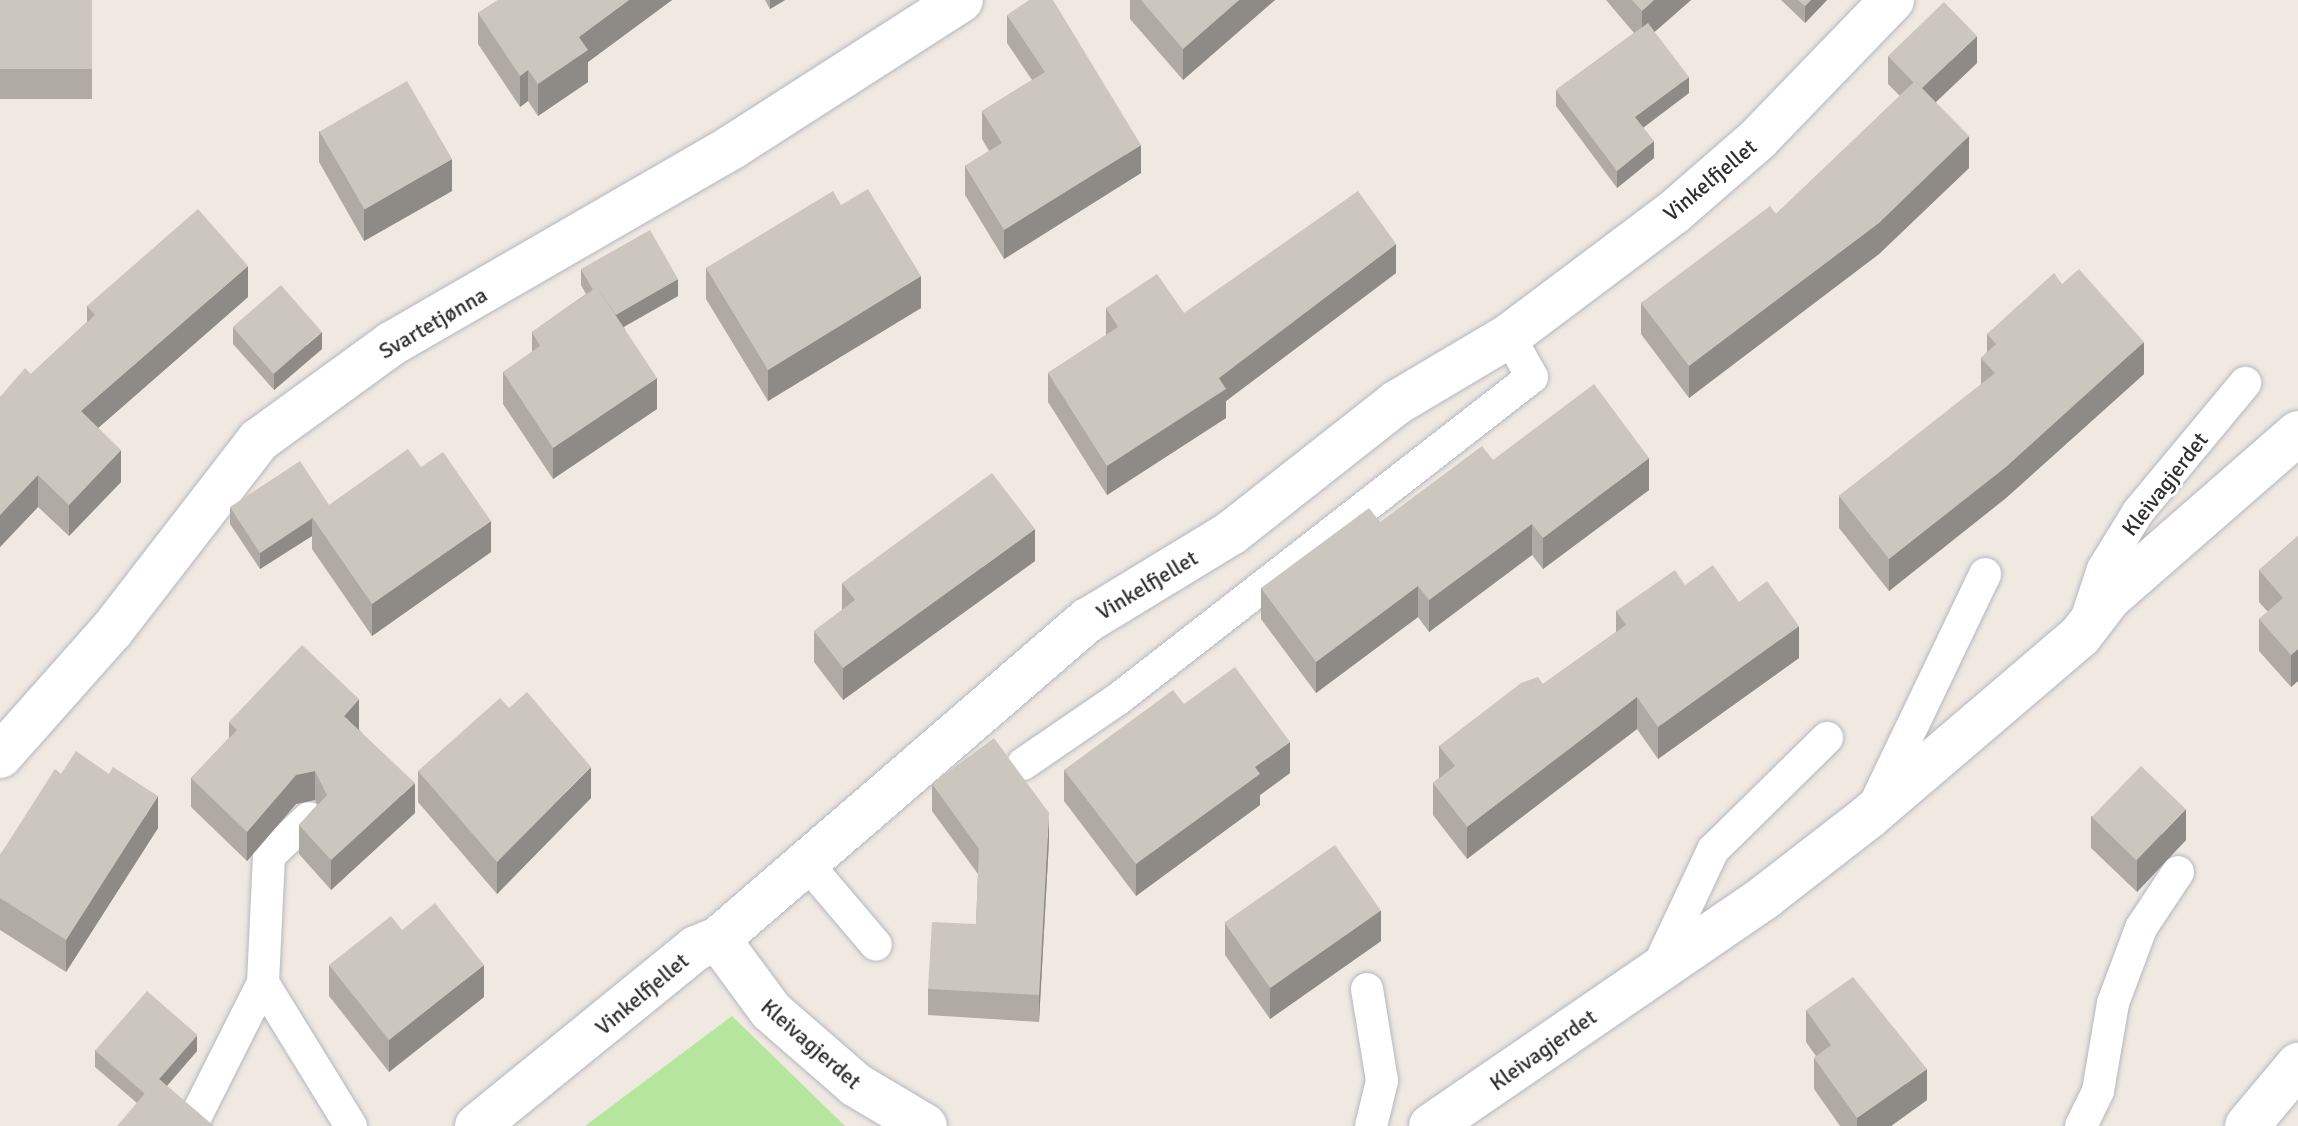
<!DOCTYPE html>
<meta charset="utf-8">
<style>
body{margin:0}
#map{position:relative;width:2298px;height:1126px;overflow:hidden;background:#efe9e1;font-family:Signika,sans-serif}
div>[style]{position:absolute}
[style*='--x']{left:calc(var(--x)*1px);top:calc(var(--y)*1px);width:calc(var(--w)*1px);rotate:calc(var(--a)*1deg)}
.green>*{inset:0;background:#b6e59e}
.roads{filter:drop-shadow(0 0 2px #b4b7c1) drop-shadow(0 0 2px #b4b7c1)}
.service>*{height:32px;margin:-16px;padding:0 16px;transform-origin:16px;border-radius:16px;background:#fff}
.minor>*{height:44px;margin:-22px;padding:0 22px;transform-origin:22px;border-radius:22px;background:#fff}
.secondary>*{height:44px;margin:-22px;padding:0 22px;transform-origin:22px;border-radius:22px;background:#fff}
.wall>*{inset:0;background:#afaba4;transform-origin:0 0}
.shaded-wall>*{inset:0;background:#8e8b86}
.building>*{inset:0;background:#cbc7bf;transform-origin:0 0}
span{translate:-50% -50%;white-space:nowrap;text-align:center;line-height:1.15;-webkit-text-stroke:6px #fff;paint-order:stroke}
.street-label{font-size:22px;color:#2e2e2e}
</style>
<div id="map">
<div class="green">
<div style="clip-path:polygon(732px 1016px,845px 1126px,585px 1126px)"></div>
</div>
<div class="roads">
<div class="service">
<div style="--x:2088;--y:614;--w:47;--a:-71.6"></div>
<div style="--x:2103;--y:569;--w:67;--a:-58.4"></div>
<div style="--x:2138;--y:512;--w:168;--a:-50.3"></div>
<div style="--x:1023;--y:764;--w:115;--a:-34.4"></div>
<div style="--x:1118;--y:699;--w:524;--a:-37.87"></div>
<div style="--x:1532;--y:377;--w:47;--a:-119.3"></div>
<div style="--x:1875;--y:804;--w:255;--a:-64.4"></div>
<div style="--x:804;--y:860;--w:111;--a:49.7"></div>
<div style="--x:1657;--y:969;--w:132;--a:-64.8"></div>
<div style="--x:1713;--y:850;--w:160;--a:-44.5"></div>
<div style="--x:263;--y:983;--w:127;--a:-87.3"></div>
<div style="--x:269;--y:856;--w:55;--a:-43.5"></div>
<div style="--x:1367;--y:989;--w:93;--a:80.7"></div>
<div style="--x:1382;--y:1081;--w:46;--a:103.7"></div>
<div style="--x:195;--y:1118;--w:151;--a:-63.3"></div>
<div style="--x:263;--y:983;--w:168;--a:58.4"></div>
<div style="--x:2081;--y:1126;--w:39;--a:-64"></div>
<div style="--x:2098;--y:1091;--w:89;--a:-80.3"></div>
<div style="--x:2113;--y:1003;--w:80;--a:-69.5"></div>
<div style="--x:2141;--y:928;--w:67;--a:-56.5"></div>
</div>
<div class="minor">
<div style="--x:0;--y:756;--w:169;--a:-48.4"></div>
<div style="--x:112;--y:630;--w:240;--a:-52.3"></div>
<div style="--x:259;--y:440;--w:163;--a:-36"></div>
<div style="--x:391;--y:344;--w:394;--a:-30"></div>
<div style="--x:732;--y:147;--w:272;--a:-32.7"></div>
<div style="--x:718;--y:939;--w:89;--a:53.6"></div>
<div style="--x:771;--y:1011;--w:113;--a:41"></div>
<div style="--x:856;--y:1085;--w:80;--a:30.7"></div>
<div style="--x:477;--y:1126;--w:282;--a:-39.1"></div>
<div style="--x:696;--y:948;--w:24;--a:-22"></div>
<div style="--x:718;--y:939;--w:489;--a:-40.8"></div>
<div style="--x:1088;--y:620;--w:167;--a:-31.3"></div>
<div style="--x:1231;--y:533;--w:210;--a:-38.2"></div>
<div style="--x:1396;--y:403;--w:131;--a:-30.7"></div>
<div style="--x:1509;--y:336;--w:205;--a:-36.9"></div>
<div style="--x:1673;--y:213;--w:113;--a:-41"></div>
<div style="--x:1758;--y:139;--w:193;--a:-46"></div>
<div style="--x:1431;--y:1126;--w:405;--a:-34.4"></div>
<div style="--x:1765;--y:897;--w:130;--a:-37.8"></div>
<div style="--x:1868;--y:817;--w:279;--a:-40.5"></div>
<div style="--x:2080;--y:636;--w:48;--a:-52.7"></div>
<div style="--x:2109;--y:598;--w:251;--a:-41.1"></div>
</div>
<div class="secondary">
<div style="--x:2247;--y:1126;--w:80;--a:-50.1"></div>
</div>
</div>
<div class="wall">
<div style="left:0;top:0;width:92px;height:99px"></div>
<div style="clip-path:polygon(498px 0,672px 0,588px 62px,588px 82px,538px 116px,528px 101px,520px 107px,478px 44px,478px 13px)"></div>
<div style="clip-path:polygon(765px 0,785px 0,770px 9px)"></div>
<div style="clip-path:polygon(1130px 0,1275px 0,1183px 80px,1130px 19px)"></div>
<div style="clip-path:polygon(1606px 0,1691px 0,1654px 32px,1689px 93px,1643px 127px,1654px 158px,1617px 188px,1556px 106px,1556px 90px,1634px 33px)"></div>
<div style="clip-path:polygon(1781px 0,1827px 0,1805px 23px)"></div>
<div style="clip-path:polygon(1007px 15px,1141px 173px,1004px 259px,965px 195px,965px 166px,989px 151px,982px 139px,982px 111px,1032px 80px,1007px 43px)"></div>
<div style="clip-path:polygon(1888px 56px,1977px 63px,1936px 102px,1969px 168px,1879px 254px,1689px 398px,1641px 334px,1641px 303px,1776px 214px,1900px 96px,1888px 84px)"></div>
<div style="clip-path:polygon(319px 131px,452px 191px,364px 241px,319px 162px)"></div>
<div style="clip-path:polygon(841px 205px,921px 308px,768px 401px,706px 299px,706px 268px)"></div>
<div style="clip-path:polygon(581px 269px,678px 296px,624px 327px,657px 409px,553px 479px,503px 404px,503px 372px,532px 352px,532px 332px,586px 294px,581px 285px)"></div>
<div style="clip-path:polygon(1396px 273px,1226px 401px,1226px 418px,1107px 495px,1048px 402px,1048px 373px,1106px 335px,1106px 308px,1184px 313px)"></div>
<div style="clip-path:polygon(2062px 284px,2144px 374px,2006px 498px,1889px 591px,1839px 528px,1839px 496px,1981px 385px,1981px 358px,1987px 352px,1987px 334px)"></div>
<div style="clip-path:polygon(248px 297px,98px 428px,121px 482px,69px 536px,38px 507px,0 547px,0 397px,31px 374px,87px 322px,87px 306px)"></div>
<div style="clip-path:polygon(233px 327px,322px 349px,274px 390px,233px 344px)"></div>
<div style="clip-path:polygon(1493px 460px,1649px 490px,1543px 569px,1532px 555px,1429px 632px,1418px 617px,1316px 693px,1261px 619px,1261px 588px)"></div>
<div style="clip-path:polygon(421px 467px,491px 552px,372px 636px,312px 549px,312px 536px,260px 569px,230px 524px,230px 507px,329px 505px)"></div>
<div style="clip-path:polygon(2298px 536px,2298px 681px,2291px 687px,2259px 651px,2259px 619px,2268px 612px,2259px 602px,2259px 570px)"></div>
<div style="clip-path:polygon(1035px 561px,843px 700px,814px 662px,814px 631px,842px 610px,842px 583px)"></div>
<div style="clip-path:polygon(1685px 585px,1739px 602px,1799px 658px,1658px 759px,1637px 729px,1467px 859px,1433px 815px,1433px 783px,1439px 778px,1439px 746px,1543px 684px,1616px 632px,1616px 611px)"></div>
<div style="clip-path:polygon(1184px 704px,1290px 773px,1260px 795px,1260px 805px,1136px 896px,1064px 801px,1064px 770px)"></div>
<div style="clip-path:polygon(229px 722px,359px 729px,415px 813px,331px 890px,299px 854px,299px 825px,317px 805px,315px 800px,296px 804px,247px 861px,191px 807px,191px 778px,229px 738px)"></div>
<div style="clip-path:polygon(418px 771px,591px 798px,497px 894px,418px 802px)"></div>
<div style="clip-path:polygon(61px 774px,158px 828px,66px 972px,0 930px,0 855px)"></div>
<div style="clip-path:polygon(932px 784px,1049px 840px,1039px 1022px,928px 1015px,928px 989px,976px 924px,978px 874px,932px 811px)"></div>
<div style="clip-path:polygon(2091px 816px,2186px 840px,2137px 892px,2091px 848px)"></div>
<div style="clip-path:polygon(1225px 923px,1381px 941px,1270px 1019px,1225px 955px)"></div>
<div style="clip-path:polygon(402px 930px,484px 997px,389px 1072px,329px 996px,329px 965px)"></div>
<div style="clip-path:polygon(1806px 1010px,1927px 1100px,1891px 1126px,1840px 1126px,1814px 1089px,1814px 1058px,1816px 1056px,1806px 1042px)"></div>
<div style="clip-path:polygon(95px 1050px,197px 1051px,167px 1086px,137px 1103px,95px 1067px)"></div>
</div>
<div class="shaded-wall">
<div style="clip-path:polygon(629px 0,672px 0,588px 62px,588px 82px,538px 116px,538px 84px,579px 37px)"></div>
<div style="clip-path:polygon(770px 0,785px 0,770px 9px)"></div>
<div style="clip-path:polygon(1239px 0,1275px 0,1183px 80px,1183px 49px)"></div>
<div style="clip-path:polygon(1654px 0,1691px 0,1642px 43px,1642px 11px)"></div>
<div style="clip-path:polygon(1811px 0,1827px 0,1805px 23px,1805px 6px)"></div>
<div style="clip-path:polygon(1977px 36px,1977px 63px,1920px 117px,1920px 90px)"></div>
<div style="clip-path:polygon(528px 70px,528px 101px,520px 107px,520px 76px)"></div>
<div style="clip-path:polygon(1689px 77px,1689px 93px,1635px 134px,1635px 117px)"></div>
<div style="clip-path:polygon(1969px 136px,1969px 168px,1879px 254px,1689px 398px,1689px 366px)"></div>
<div style="clip-path:polygon(1654px 141px,1654px 158px,1617px 188px,1617px 171px)"></div>
<div style="clip-path:polygon(1141px 145px,1141px 173px,1004px 259px,1004px 230px)"></div>
<div style="clip-path:polygon(452px 159px,452px 191px,364px 241px,364px 209px)"></div>
<div style="clip-path:polygon(1396px 244px,1396px 273px,1226px 401px,1226px 418px,1107px 495px,1107px 466px,1219px 378px)"></div>
<div style="clip-path:polygon(248px 266px,248px 297px,81px 443px,81px 411px)"></div>
<div style="clip-path:polygon(921px 276px,921px 308px,768px 401px,768px 370px)"></div>
<div style="clip-path:polygon(678px 279px,678px 296px,609px 335px,609px 318px)"></div>
<div style="clip-path:polygon(322px 332px,322px 349px,274px 390px,274px 374px)"></div>
<div style="clip-path:polygon(2144px 342px,2144px 374px,2006px 498px,1889px 591px,1889px 559px)"></div>
<div style="clip-path:polygon(657px 378px,657px 409px,553px 479px,553px 448px)"></div>
<div style="clip-path:polygon(121px 450px,121px 482px,69px 536px,69px 505px)"></div>
<div style="clip-path:polygon(1649px 458px,1649px 490px,1543px 569px,1543px 538px)"></div>
<div style="clip-path:polygon(38px 475px,38px 507px,0 547px,0 515px)"></div>
<div style="clip-path:polygon(312px 519px,312px 536px,260px 569px,260px 553px)"></div>
<div style="clip-path:polygon(491px 521px,491px 552px,372px 636px,372px 604px)"></div>
<div style="clip-path:polygon(1532px 524px,1532px 555px,1429px 632px,1429px 600px)"></div>
<div style="clip-path:polygon(1035px 529px,1035px 561px,843px 700px,843px 668px)"></div>
<div style="clip-path:polygon(1418px 586px,1418px 617px,1316px 693px,1316px 662px)"></div>
<div style="clip-path:polygon(1799px 626px,1799px 658px,1658px 759px,1658px 727px)"></div>
<div style="clip-path:polygon(2298px 649px,2298px 681px,2291px 687px,2291px 655px)"></div>
<div style="clip-path:polygon(1637px 697px,1637px 729px,1467px 859px,1467px 827px)"></div>
<div style="clip-path:polygon(359px 699px,359px 729px,344px 745px,344px 716px)"></div>
<div style="clip-path:polygon(1290px 742px,1290px 773px,1260px 795px,1260px 805px,1136px 896px,1136px 864px,1255px 767px)"></div>
<div style="clip-path:polygon(591px 767px,591px 798px,497px 894px,497px 862px)"></div>
<div style="clip-path:polygon(315px 771px,315px 800px,296px 804px,247px 861px,247px 832px,296px 775px)"></div>
<div style="clip-path:polygon(415px 783px,415px 813px,331px 890px,331px 860px)"></div>
<div style="clip-path:polygon(158px 796px,158px 828px,66px 972px,66px 940px)"></div>
<div style="clip-path:polygon(2186px 809px,2186px 840px,2137px 892px,2137px 860px)"></div>
<div style="clip-path:polygon(1049px 813px,1049px 840px,1039px 1022px,1039px 995px)"></div>
<div style="clip-path:polygon(1381px 910px,1381px 941px,1270px 1019px,1270px 988px)"></div>
<div style="clip-path:polygon(484px 965px,484px 997px,389px 1072px,389px 1040px)"></div>
<div style="clip-path:polygon(197px 1035px,197px 1051px,145px 1111px,145px 1094px)"></div>
<div style="clip-path:polygon(1927px 1069px,1927px 1100px,1891px 1126px,1857px 1126px,1857px 1118px)"></div>
</div>
<div class="building">
<div style="left:0;top:0;width:92px;height:69px"></div>
<div style="clip-path:polygon(498px 0,629px 0,579px 37px,588px 50px,538px 84px,528px 70px,520px 76px,478px 13px)"></div>
<div style="clip-path:polygon(1029px 0,1053px 0,1141px 145px,1004px 230px,965px 166px,1002px 143px,982px 111px,1045px 72px,1007px 15px)"></div>
<div style="clip-path:polygon(1141px 0,1239px 0,1183px 49px)"></div>
<div style="clip-path:polygon(1632px 0,1654px 0,1642px 11px)"></div>
<div style="clip-path:polygon(1798px 0,1811px 0,1805px 6px)"></div>
<div style="clip-path:polygon(1944px 2px,1977px 36px,1922px 88px,1915px 81px,1914px 83px,1888px 56px)"></div>
<div style="clip-path:polygon(1648px 23px,1689px 77px,1635px 117px,1654px 141px,1617px 171px,1556px 90px)"></div>
<div style="left:407px;top:81px;width:90px;height:101px;rotate:60deg"></div>
<div style="clip-path:polygon(1915px 81px,1969px 136px,1879px 223px,1689px 366px,1641px 303px,1770px 206px,1776px 214px)"></div>
<div style="clip-path:polygon(868px 189px,921px 276px,768px 370px,706px 268px,833px 191px,841px 205px)"></div>
<div style="clip-path:polygon(1358px 191px,1396px 244px,1219px 378px,1226px 389px,1107px 466px,1048px 373px,1118px 327px,1106px 308px,1157px 274px,1184px 313px)"></div>
<div style="clip-path:polygon(198px 209px,248px 266px,81px 411px,121px 450px,69px 505px,38px 475px,0 515px,0 397px,25px 368px,31px 374px,95px 315px,87px 306px)"></div>
<div style="clip-path:polygon(650px 230px,678px 279px,616px 315px,597px 287px,593px 290px,581px 269px)"></div>
<div style="clip-path:polygon(2079px 269px,2144px 342px,2006px 467px,1889px 559px,1839px 496px,1995px 373px,1981px 358px,1996px 344px,1987px 334px,2054px 273px,2062px 284px)"></div>
<div style="left:281px;top:285px;width:62px;height:64px;rotate:49deg"></div>
<div style="clip-path:polygon(597px 287px,657px 378px,553px 448px,503px 372px,540px 346px,532px 332px)"></div>
<div style="clip-path:polygon(1594px 384px,1649px 458px,1543px 538px,1532px 524px,1429px 600px,1418px 586px,1316px 662px,1261px 588px,1369px 508px,1380px 522px,1482px 446px,1493px 460px)"></div>
<div style="clip-path:polygon(408px 449px,421px 467px,443px 452px,491px 521px,372px 604px,312px 517px)"></div>
<div style="clip-path:polygon(300px 461px,329px 505px,312px 517px,312px 518px,260px 553px,230px 507px)"></div>
<div style="clip-path:polygon(992px 473px,1035px 529px,843px 668px,814px 631px,855px 600px,842px 583px)"></div>
<div style="clip-path:polygon(2298px 536px,2298px 649px,2291px 655px,2259px 619px,2283px 598px,2259px 570px)"></div>
<div style="clip-path:polygon(1713px 565px,1739px 602px,1767px 581px,1799px 626px,1658px 727px,1637px 697px,1467px 827px,1433px 783px,1455px 766px,1439px 746px,1521px 683px,1538px 677px,1543px 684px,1626px 625px,1616px 611px,1675px 570px,1685px 585px)"></div>
<div style="clip-path:polygon(302px 645px,359px 699px,344px 716px,415px 783px,331px 860px,299px 825px,327px 795px,315px 771px,296px 775px,247px 832px,191px 778px,237px 730px,229px 722px)"></div>
<div style="clip-path:polygon(1235px 667px,1290px 742px,1255px 767px,1260px 774px,1136px 864px,1064px 770px,1173px 690px,1184px 704px)"></div>
<div style="clip-path:polygon(527px 692px,591px 767px,497px 862px,418px 771px,500px 698px,509px 708px)"></div>
<div style="clip-path:polygon(994px 738px,1049px 813px,1039px 995px,928px 989px,932px 922px,976px 924px,979px 849px,932px 784px)"></div>
<div style="clip-path:polygon(76px 751px,109px 774px,113px 767px,158px 796px,66px 940px,0 898px,0 855px,55px 769px,61px 774px)"></div>
<div style="left:2141px;top:766px;width:62px;height:71px;rotate:44deg"></div>
<div style="left:1335px;top:845px;width:80px;height:135px;rotate:55deg"></div>
<div style="clip-path:polygon(435px 903px,484px 965px,389px 1040px,329px 965px,391px 916px,402px 930px)"></div>
<div style="clip-path:polygon(1853px 977px,1927px 1069px,1857px 1118px,1814px 1058px,1831px 1045px,1806px 1010px)"></div>
<div style="left:147px;top:991px;width:67px;height:79px;rotate:41deg"></div>
<div style="clip-path:polygon(158px 1078px,214px 1126px,117px 1126px)"></div>
</div>
<div class="street-label">
<span style="left:1710px;top:180px;rotate:-40deg">Vinkelfjellet</span>
<span style="left:433px;top:323px;rotate:-30deg">Svartetjønna</span>
<span style="left:2165px;top:484px;rotate:-52deg">Kleivagjerdet</span>
<span style="left:1147px;top:585px;rotate:-31deg">Vinkelfjellet</span>
<span style="left:642px;top:994px;rotate:-40deg">Vinkelfjellet</span>
<span style="left:811px;top:1044px;rotate:41deg">Kleivagjerdet</span>
<span style="left:1543px;top:1050px;rotate:-35deg">Kleivagjerdet</span>
</div>
</div>
